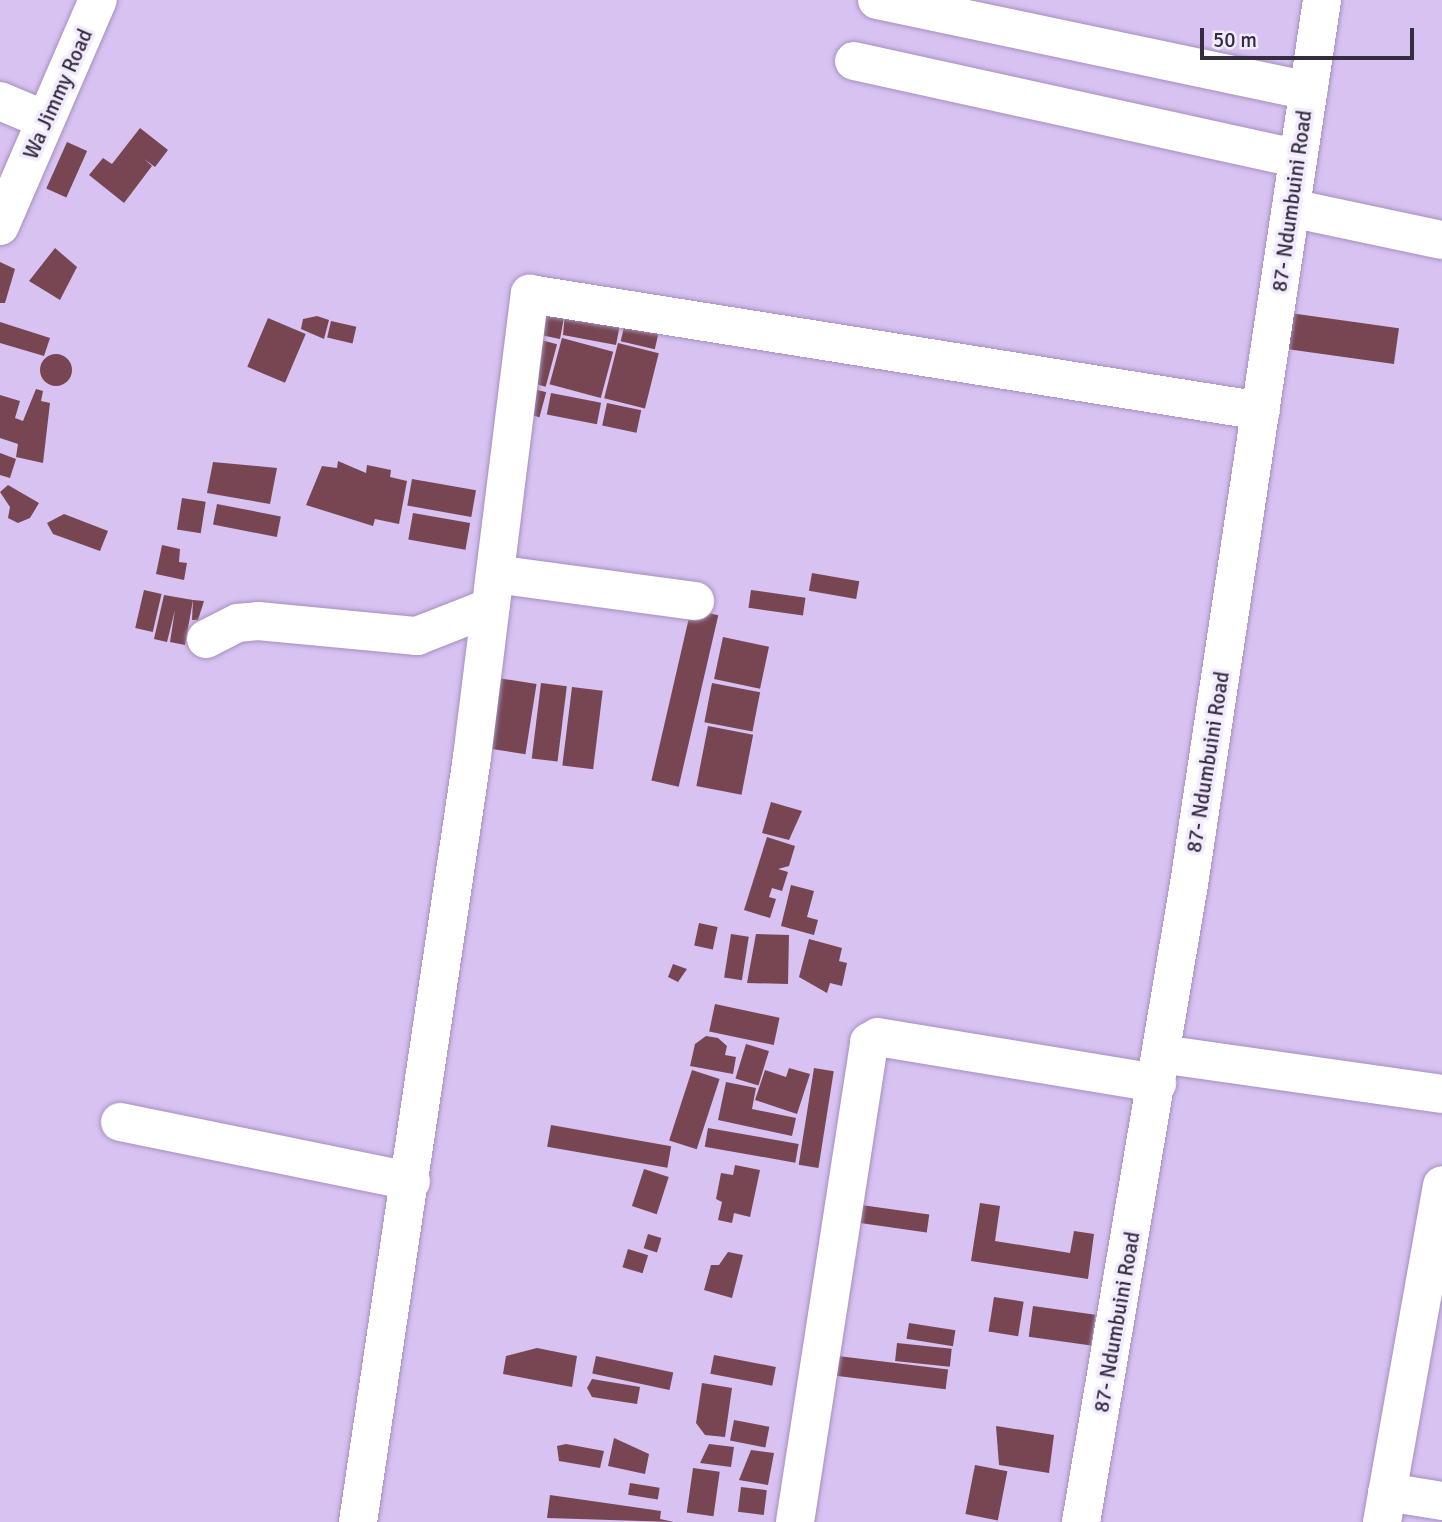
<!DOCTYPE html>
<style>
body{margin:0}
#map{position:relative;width:1442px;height:1522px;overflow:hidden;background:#d7c2f2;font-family:Signika,sans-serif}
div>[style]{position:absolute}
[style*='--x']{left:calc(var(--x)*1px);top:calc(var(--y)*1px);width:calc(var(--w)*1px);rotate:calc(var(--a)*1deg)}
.building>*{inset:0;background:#774652;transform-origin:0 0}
.round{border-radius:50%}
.roads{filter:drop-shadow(0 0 2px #a490be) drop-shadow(0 0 2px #a490be)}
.minor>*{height:38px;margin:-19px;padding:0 19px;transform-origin:19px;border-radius:19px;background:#fff}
span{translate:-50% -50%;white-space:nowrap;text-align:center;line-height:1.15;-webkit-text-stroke:7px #f2eafd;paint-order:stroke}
.street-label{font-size:21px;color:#342c3f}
.scale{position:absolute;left:1200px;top:28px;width:214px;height:32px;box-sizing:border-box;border:4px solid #342c3f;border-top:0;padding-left:9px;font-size:21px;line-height:24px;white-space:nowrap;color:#342c3f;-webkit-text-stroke:5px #f2eafd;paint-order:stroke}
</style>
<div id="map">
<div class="building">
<div style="clip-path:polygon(140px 128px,168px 150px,155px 167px,144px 159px,152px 166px,124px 203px,89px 175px,103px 158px,112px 164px)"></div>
<div style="left:67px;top:142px;width:22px;height:51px;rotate:24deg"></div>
<div style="clip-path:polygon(55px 248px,77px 267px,60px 300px,29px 281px)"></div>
<div style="clip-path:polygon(0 262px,15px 269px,5px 303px,0 303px)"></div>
<div style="clip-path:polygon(531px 307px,622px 314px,616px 345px,563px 335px,565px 312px,560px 339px,526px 332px)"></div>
<div style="left:1290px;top:313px;width:110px;height:36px;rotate:8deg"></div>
<div style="left:627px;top:314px;width:35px;height:28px;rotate:13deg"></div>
<div style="clip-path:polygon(317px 316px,329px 320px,324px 339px,301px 329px,303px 319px)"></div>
<div style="left:268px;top:318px;width:41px;height:53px;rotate:23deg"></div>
<div style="left:331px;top:321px;width:26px;height:17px;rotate:13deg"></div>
<div style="clip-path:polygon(0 322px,50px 338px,44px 356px,0 343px)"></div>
<div style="left:530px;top:337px;width:28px;height:44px;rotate:15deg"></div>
<div style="left:562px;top:338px;width:53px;height:48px;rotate:15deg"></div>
<div style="left:618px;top:343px;width:42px;height:57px;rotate:14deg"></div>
<div class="round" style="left:40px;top:354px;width:32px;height:32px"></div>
<div style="left:523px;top:386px;width:24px;height:26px;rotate:15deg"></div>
<div style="clip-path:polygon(36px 389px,43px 391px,41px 401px,50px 403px,43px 463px,16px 457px,18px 444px,0 438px,0 395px,20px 401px,15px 418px,23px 421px)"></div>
<div style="left:551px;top:393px;width:51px;height:22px;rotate:11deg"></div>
<div style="left:607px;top:403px;width:35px;height:23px;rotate:12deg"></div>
<div style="clip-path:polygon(0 453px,16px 459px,10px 478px,0 475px)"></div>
<div style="clip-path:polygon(338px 461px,366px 473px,367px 465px,391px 470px,390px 477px,407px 481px,399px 524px,375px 519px,373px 526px,306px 505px,322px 466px,337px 468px)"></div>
<div style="clip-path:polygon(213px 462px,277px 468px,270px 504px,207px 493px)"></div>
<div style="left:412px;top:479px;width:65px;height:27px;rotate:10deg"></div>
<div style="clip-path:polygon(8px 485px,39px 503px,30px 518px,18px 523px,8px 518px,10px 507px,0 492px)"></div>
<div style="left:182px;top:498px;width:24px;height:32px;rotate:9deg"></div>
<div style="left:217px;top:504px;width:65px;height:21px;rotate:11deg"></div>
<div style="left:413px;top:513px;width:58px;height:27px;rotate:10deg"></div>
<div style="clip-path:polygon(64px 514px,108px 531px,100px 551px,53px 534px,47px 523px)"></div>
<div style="clip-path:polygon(162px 545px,180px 549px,179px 562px,187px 563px,184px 580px,156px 574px)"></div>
<div style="left:812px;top:573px;width:48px;height:18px;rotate:10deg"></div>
<div style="left:144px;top:590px;width:18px;height:39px;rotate:13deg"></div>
<div style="left:751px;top:590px;width:55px;height:18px;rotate:8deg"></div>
<div style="clip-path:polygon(164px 595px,193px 600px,185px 645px,170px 642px,175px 610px,167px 642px,154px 639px)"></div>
<div style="clip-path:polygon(193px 600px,204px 601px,198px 620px,192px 620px)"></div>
<div style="left:691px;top:609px;width:28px;height:176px;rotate:13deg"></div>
<div style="left:723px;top:637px;width:47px;height:43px;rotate:12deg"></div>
<div style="left:498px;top:678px;width:39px;height:71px;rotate:9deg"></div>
<div style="left:541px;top:683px;width:26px;height:76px;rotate:7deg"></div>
<div style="left:712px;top:683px;width:49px;height:40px;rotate:11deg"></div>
<div style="left:572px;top:687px;width:31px;height:79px;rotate:7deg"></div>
<div style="left:708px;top:726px;width:46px;height:61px;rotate:11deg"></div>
<div style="clip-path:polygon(771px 802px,802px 811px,789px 840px,762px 833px)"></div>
<div style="clip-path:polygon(767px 837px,795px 846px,789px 866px,778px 869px,788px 872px,782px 891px,772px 888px,769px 897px,776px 899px,770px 918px,744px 910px)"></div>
<div style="clip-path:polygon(791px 885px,814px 891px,807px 917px,818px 920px,814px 935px,781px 926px)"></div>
<div style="left:699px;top:923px;width:19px;height:23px;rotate:12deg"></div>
<div style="left:731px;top:934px;width:18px;height:44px;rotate:9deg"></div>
<div style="clip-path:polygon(756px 934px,789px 935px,788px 984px,747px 983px)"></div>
<div style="clip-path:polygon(809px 939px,842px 948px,839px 961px,847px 963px,842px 986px,830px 983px,827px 993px,799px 977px)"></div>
<div style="clip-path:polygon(673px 964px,687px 969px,678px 982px,668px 977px)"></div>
<div style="left:715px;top:1004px;width:66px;height:28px;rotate:12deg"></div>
<div style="clip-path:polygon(706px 1036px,718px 1038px,727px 1046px,725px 1055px,736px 1057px,733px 1074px,690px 1066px,695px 1044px)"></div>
<div style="left:746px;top:1044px;width:24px;height:36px;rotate:17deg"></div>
<div style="clip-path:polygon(789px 1068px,810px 1074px,797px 1114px,755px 1100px,765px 1070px,786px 1077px)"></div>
<div style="left:814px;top:1068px;width:20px;height:98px;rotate:9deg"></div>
<div style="left:692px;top:1070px;width:29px;height:74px;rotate:18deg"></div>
<div style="clip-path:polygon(726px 1082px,756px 1088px,752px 1109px,796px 1118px,792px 1136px,718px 1120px)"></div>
<div style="left:551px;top:1125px;width:122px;height:22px;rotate:10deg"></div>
<div style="left:708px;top:1128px;width:92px;height:19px;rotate:10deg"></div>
<div style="clip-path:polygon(735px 1165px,760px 1170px,750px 1217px,734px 1213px,732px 1223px,718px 1220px,722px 1202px,716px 1199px,721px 1173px,733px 1175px)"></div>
<div style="left:644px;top:1169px;width:26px;height:39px;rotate:18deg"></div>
<div style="clip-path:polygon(980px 1203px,1000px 1206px,995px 1241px,1070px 1253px,1074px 1231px,1094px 1234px,1088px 1279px,971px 1261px)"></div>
<div style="left:854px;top:1204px;width:76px;height:18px;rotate:8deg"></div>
<div style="left:648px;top:1234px;width:14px;height:15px;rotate:17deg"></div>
<div style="left:628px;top:1249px;width:21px;height:19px;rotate:17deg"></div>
<div style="clip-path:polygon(728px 1252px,743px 1255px,732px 1298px,704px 1290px,711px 1265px,719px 1265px)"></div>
<div style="left:994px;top:1297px;width:30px;height:35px;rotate:9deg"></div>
<div style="left:1033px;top:1306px;width:63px;height:31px;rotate:8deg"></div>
<div style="left:909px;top:1323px;width:47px;height:16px;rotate:9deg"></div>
<div style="left:897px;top:1343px;width:55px;height:18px;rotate:6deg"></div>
<div style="clip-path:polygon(537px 1348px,577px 1356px,572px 1387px,503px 1374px,506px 1356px)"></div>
<div style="left:714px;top:1355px;width:63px;height:19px;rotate:11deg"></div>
<div style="left:830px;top:1355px;width:119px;height:20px;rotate:7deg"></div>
<div style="left:596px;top:1356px;width:79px;height:18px;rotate:12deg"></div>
<div style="clip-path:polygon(592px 1379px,640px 1387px,637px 1404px,592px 1397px,587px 1388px)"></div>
<div style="clip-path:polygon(702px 1383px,732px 1388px,725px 1437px,705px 1435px,696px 1423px)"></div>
<div style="left:734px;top:1420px;width:36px;height:21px;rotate:11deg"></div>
<div style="clip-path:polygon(996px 1426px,1054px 1435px,1049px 1473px,999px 1465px)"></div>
<div style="clip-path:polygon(614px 1438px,649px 1454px,645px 1474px,608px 1466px)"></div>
<div style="clip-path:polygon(566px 1444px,604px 1451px,600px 1468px,559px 1461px,557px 1446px)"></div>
<div style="clip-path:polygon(709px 1444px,734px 1447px,731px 1467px,700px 1463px)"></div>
<div style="clip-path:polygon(751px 1450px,774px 1453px,768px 1485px,739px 1480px)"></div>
<div style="left:975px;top:1465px;width:33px;height:50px;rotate:11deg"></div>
<div style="left:693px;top:1468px;width:27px;height:45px;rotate:8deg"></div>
<div style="left:630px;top:1483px;width:30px;height:12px;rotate:9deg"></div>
<div style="left:741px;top:1487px;width:26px;height:25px;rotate:7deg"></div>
<div style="clip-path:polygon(550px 1495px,661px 1511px,660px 1519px,674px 1522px,547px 1518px)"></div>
</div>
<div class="roads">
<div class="minor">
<div style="--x:877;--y:0;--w:441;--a:11.9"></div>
<div style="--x:854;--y:61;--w:453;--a:12.4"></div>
<div style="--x:0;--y:101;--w:49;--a:22.9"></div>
<div style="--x:1291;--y:208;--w:154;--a:12"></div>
<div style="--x:0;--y:226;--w:246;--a:-66.6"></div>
<div style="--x:495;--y:574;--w:202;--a:7.7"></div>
<div style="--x:206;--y:639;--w:35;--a:-27"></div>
<div style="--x:237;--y:623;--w:21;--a:-5"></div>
<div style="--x:258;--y:621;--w:160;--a:5.4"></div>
<div style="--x:417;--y:636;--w:79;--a:-21.4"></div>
<div style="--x:1161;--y:1054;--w:284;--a:8.1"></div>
<div style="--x:120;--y:1122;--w:297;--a:11.5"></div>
<div style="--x:1387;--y:1492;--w:56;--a:9.3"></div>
<div style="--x:358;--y:1522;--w:773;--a:-81.52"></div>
<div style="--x:472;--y:757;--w:467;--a:-82.9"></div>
<div style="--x:530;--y:294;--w:740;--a:9.09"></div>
<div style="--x:795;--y:1522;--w:486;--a:-81.2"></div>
<div style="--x:869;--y:1042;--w:10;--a:-29"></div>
<div style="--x:878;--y:1037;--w:283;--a:9.4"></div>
<div style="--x:1081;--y:1522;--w:647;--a:-80.39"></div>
<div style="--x:1189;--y:884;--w:894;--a:-81.44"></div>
<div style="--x:1382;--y:1522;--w:342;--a:-79.9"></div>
</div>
</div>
<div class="street-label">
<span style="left:58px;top:94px;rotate:-66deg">Wa Jimmy Road</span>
<span style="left:1292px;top:201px;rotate:-82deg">87- Ndumbuini Road</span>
<span style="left:1208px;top:762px;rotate:-81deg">87- Ndumbuini Road</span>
<span style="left:1117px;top:1322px;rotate:-80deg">87- Ndumbuini Road</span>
</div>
<div class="scale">50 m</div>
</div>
